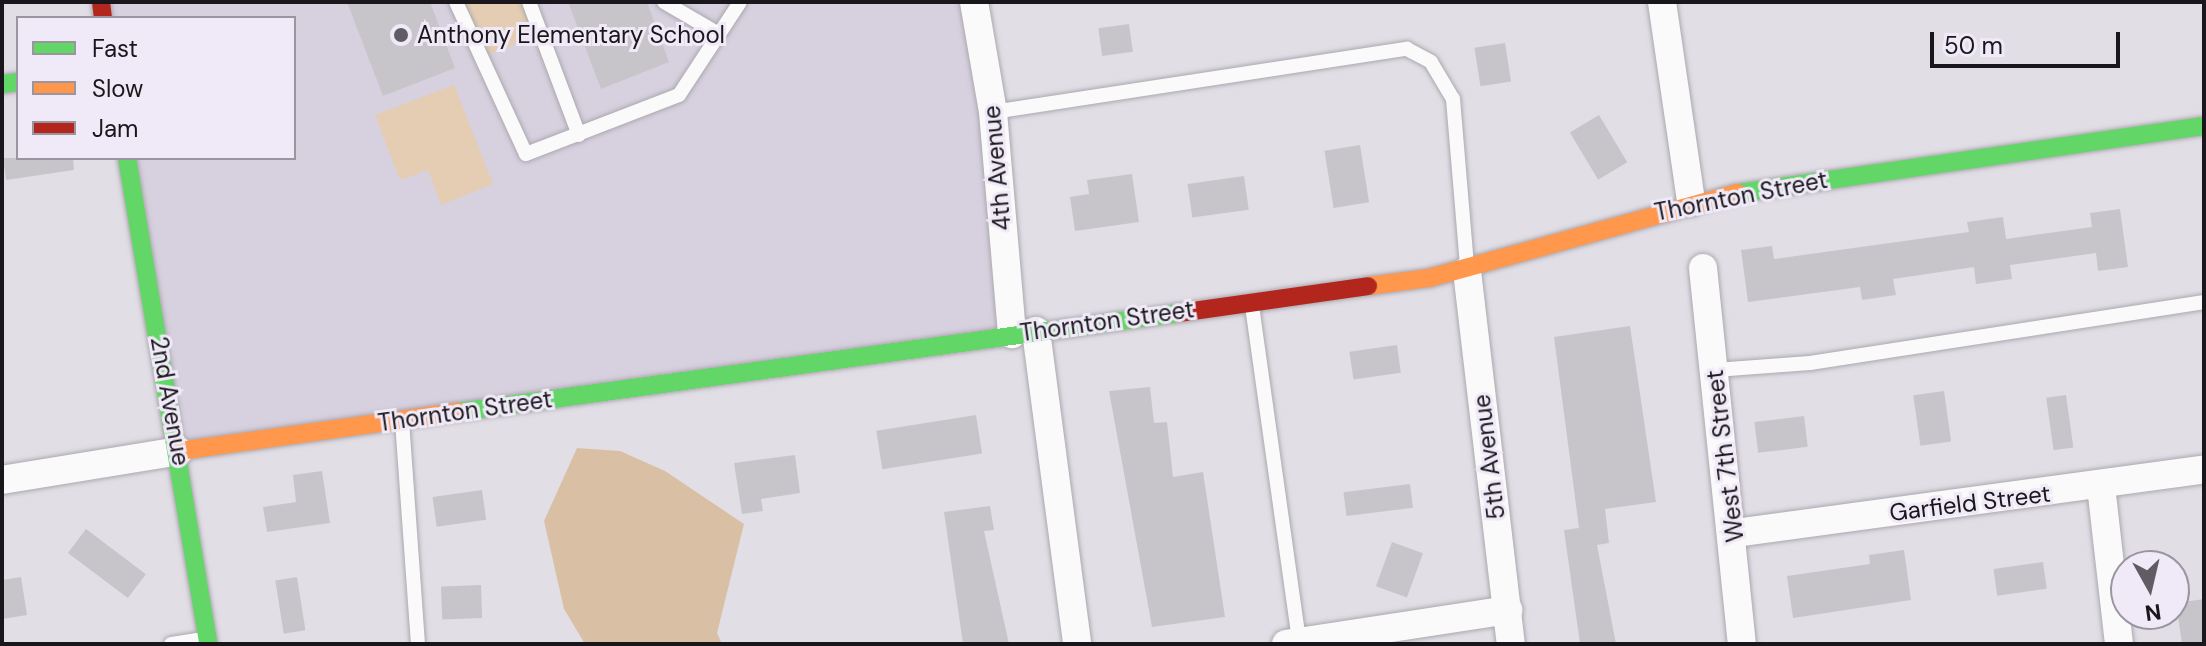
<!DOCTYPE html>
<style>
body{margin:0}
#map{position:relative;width:2206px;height:646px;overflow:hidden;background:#e2dee6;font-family:"DM Sans",sans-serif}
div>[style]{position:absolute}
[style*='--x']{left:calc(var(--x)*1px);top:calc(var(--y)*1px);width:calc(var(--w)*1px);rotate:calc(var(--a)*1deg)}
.built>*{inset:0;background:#d7d0df}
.green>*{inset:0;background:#e5cdb3}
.forest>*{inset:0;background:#d9c0a5}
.building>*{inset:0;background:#c8c5ca;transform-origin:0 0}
.roads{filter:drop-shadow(0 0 2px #aba8ae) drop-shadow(0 0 2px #aba8ae)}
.lane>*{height:14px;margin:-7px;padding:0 7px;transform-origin:7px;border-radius:7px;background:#fbfafb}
.street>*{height:28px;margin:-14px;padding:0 14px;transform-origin:14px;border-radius:14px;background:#fbfafb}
.fast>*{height:18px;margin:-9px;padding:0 9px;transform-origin:9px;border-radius:9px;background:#63d668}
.slow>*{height:18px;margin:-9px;padding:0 9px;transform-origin:9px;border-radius:9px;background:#ff974d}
.jam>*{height:18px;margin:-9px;padding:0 9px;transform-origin:9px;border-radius:9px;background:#b3261e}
.dots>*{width:22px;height:22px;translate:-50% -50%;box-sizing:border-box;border:4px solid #f0e9f7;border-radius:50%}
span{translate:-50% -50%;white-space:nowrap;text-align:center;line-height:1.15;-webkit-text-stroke:6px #f0e9f7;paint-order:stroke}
.poi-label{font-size:24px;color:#19171c}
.left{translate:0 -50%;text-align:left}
.street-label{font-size:24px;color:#19171c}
.frame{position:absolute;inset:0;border:4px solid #19171c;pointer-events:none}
.legend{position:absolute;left:16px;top:16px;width:280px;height:144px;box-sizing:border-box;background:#f0e9f7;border:2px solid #9a959f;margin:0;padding:10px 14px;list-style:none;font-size:24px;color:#19171c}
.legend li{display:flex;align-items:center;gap:16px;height:40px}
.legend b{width:40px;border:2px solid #9a959f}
.north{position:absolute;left:2110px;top:550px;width:80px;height:80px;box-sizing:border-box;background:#f0e9f7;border:2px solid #9a959f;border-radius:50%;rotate:172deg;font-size:22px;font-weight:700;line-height:32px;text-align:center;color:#19171c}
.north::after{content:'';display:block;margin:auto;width:28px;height:36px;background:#5f5d63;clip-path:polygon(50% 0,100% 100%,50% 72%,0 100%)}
.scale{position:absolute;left:1930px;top:32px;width:190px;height:36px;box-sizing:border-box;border:4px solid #19171c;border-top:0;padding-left:10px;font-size:24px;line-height:28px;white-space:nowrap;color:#19171c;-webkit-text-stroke:6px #f0e9f7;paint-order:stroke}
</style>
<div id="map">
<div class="built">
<div style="clip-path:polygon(101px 2px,974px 2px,1012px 334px,179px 451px,127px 158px,294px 158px,294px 18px,103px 18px)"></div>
</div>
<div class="green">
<div style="clip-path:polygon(459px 2px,522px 2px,535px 36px,480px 58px)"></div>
<div style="clip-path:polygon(454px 85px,493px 184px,441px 205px,428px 170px,400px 180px,375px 115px)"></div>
</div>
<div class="forest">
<div style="clip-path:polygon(577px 448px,620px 451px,665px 471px,744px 524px,717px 633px,722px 644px,585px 644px,564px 609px,544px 521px)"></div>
</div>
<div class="building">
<div style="clip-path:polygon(347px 2px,430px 2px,455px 68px,383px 96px)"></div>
<div style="clip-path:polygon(568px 2px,647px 2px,669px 62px,601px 89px)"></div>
<div style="left:1129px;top:24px;width:28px;height:31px;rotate:82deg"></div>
<div style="left:1505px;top:43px;width:39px;height:31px;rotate:81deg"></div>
<div style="left:1599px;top:115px;width:55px;height:34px;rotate:59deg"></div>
<div style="left:1360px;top:145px;width:58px;height:36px;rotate:81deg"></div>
<div style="clip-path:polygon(3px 158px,73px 158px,74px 170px,6px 180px)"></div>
<div style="clip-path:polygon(1132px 174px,1139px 222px,1075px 231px,1070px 197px,1089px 194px,1087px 180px)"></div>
<div style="left:1244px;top:176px;width:34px;height:57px;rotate:82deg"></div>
<div style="clip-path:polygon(2120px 209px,2128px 267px,2098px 271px,2096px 253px,2010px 265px,2012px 279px,1976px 284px,1974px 267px,1893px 279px,1896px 295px,1862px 300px,1860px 287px,1748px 302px,1741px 250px,1772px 246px,1774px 259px,1969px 232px,1967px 222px,2003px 217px,2006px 239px,2092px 227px,2090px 213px)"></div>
<div style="clip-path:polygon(1630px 326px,1656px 502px,1605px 509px,1609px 543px,1597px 545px,1616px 644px,1580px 644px,1564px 530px,1579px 528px,1554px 337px)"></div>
<div style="left:1397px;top:345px;width:28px;height:48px;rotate:82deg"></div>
<div style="clip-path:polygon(1150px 387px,1154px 423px,1167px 422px,1173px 477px,1203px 472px,1225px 617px,1152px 627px,1109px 391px)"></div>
<div style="left:1944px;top:391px;width:51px;height:31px;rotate:82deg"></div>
<div style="left:2066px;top:395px;width:53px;height:20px;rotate:82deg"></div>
<div style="left:976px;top:415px;width:39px;height:101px;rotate:81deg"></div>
<div style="left:1804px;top:416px;width:31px;height:50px;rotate:83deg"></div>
<div style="clip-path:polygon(795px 455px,800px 493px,761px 499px,763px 511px,742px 514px,734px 463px)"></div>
<div style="clip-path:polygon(322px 471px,330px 523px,267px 532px,263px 507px,296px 502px,293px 475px)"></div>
<div style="left:1410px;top:484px;width:24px;height:67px;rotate:83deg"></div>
<div style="left:482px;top:490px;width:30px;height:50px;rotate:82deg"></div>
<div style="clip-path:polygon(990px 506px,994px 530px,984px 531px,1009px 644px,963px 644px,944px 512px)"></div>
<div style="left:86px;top:529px;width:75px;height:30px;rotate:37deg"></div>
<div style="left:1392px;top:542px;width:33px;height:47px;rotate:20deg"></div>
<div style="clip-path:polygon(1904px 550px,1911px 600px,1793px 618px,1787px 576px,1870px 564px,1869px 555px)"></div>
<div style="left:2043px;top:562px;width:27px;height:50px;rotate:82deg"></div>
<div style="clip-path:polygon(21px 577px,27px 615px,2px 619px,2px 580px)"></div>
<div style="left:297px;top:577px;width:54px;height:22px;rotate:81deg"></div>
<div style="left:481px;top:585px;width:33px;height:40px;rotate:88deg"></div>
<div style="clip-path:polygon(2204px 599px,2204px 644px,2182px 644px,2176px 603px)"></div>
</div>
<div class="roads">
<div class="lane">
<div style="--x:456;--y:2;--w:167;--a:65.3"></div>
<div style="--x:526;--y:154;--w:164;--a:-21.1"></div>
<div style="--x:679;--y:95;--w:111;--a:-56.7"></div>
<div style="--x:529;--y:2;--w:142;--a:69.4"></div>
<div style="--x:664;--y:2;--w:61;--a:30.3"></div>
<div style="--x:993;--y:112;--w:419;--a:-8.7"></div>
<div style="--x:1407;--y:49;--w:27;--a:28"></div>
<div style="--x:1431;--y:62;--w:43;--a:59.3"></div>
<div style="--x:1453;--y:99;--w:166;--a:85.2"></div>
<div style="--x:1252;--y:306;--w:339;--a:82"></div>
<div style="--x:1715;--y:370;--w:95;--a:-4.2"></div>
<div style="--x:1810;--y:363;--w:399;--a:-8.8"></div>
<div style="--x:402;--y:421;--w:224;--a:85.9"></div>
<div style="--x:171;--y:644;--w:32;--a:-9"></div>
</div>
<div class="street">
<div style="--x:974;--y:2;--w:112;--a:80.2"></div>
<div style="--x:993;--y:112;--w:223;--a:85.1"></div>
<div style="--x:1662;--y:2;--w:202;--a:81.7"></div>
<div style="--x:1703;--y:268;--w:378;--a:84.1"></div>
<div style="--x:1467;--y:271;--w:376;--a:83.3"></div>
<div style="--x:1036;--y:331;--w:316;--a:82.5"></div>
<div style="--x:2;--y:480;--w:179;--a:-9.3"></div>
<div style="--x:2101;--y:486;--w:159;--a:83.5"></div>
<div style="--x:1735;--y:533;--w:473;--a:-7.7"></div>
<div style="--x:1286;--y:644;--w:225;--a:-8.7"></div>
</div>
<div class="fast">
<div style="--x:2;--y:84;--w:16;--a:-7"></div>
<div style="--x:127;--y:158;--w:493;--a:80.5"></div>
<div style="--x:1738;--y:193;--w:471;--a:-8.2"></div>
<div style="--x:458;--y:412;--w:728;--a:-7.82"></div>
</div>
<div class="slow">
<div style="--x:1368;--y:286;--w:62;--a:-7.5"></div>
<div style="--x:1429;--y:278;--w:320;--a:-15.4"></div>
<div style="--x:179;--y:451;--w:282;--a:-8"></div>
</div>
<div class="jam">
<div style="--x:101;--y:2;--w:16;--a:83"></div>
<div style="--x:1179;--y:313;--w:191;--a:-8.1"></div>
</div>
</div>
<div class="dots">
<div style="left:401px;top:35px;background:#5f5d63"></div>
</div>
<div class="poi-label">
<span class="left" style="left:417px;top:35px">Anthony Elementary School</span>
</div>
<div class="street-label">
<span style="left:997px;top:168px;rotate:-95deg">4th Avenue</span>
<span style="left:1741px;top:196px;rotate:-11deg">Thornton Street</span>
<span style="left:1107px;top:321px;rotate:-8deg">Thornton Street</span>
<span style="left:170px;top:401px;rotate:80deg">2nd Avenue</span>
<span style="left:465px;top:411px;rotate:-8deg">Thornton Street</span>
<span style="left:1725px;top:456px;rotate:-97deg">West 7th Street</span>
<span style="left:1489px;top:457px;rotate:-97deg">5th Avenue</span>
<span style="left:1970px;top:503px;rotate:-7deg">Garfield Street</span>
</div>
<div class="frame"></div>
<ul class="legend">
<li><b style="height:10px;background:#63d668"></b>Fast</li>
<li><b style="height:10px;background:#ff974d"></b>Slow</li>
<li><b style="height:10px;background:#b3261e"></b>Jam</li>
</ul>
<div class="north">N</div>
<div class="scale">50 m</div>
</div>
